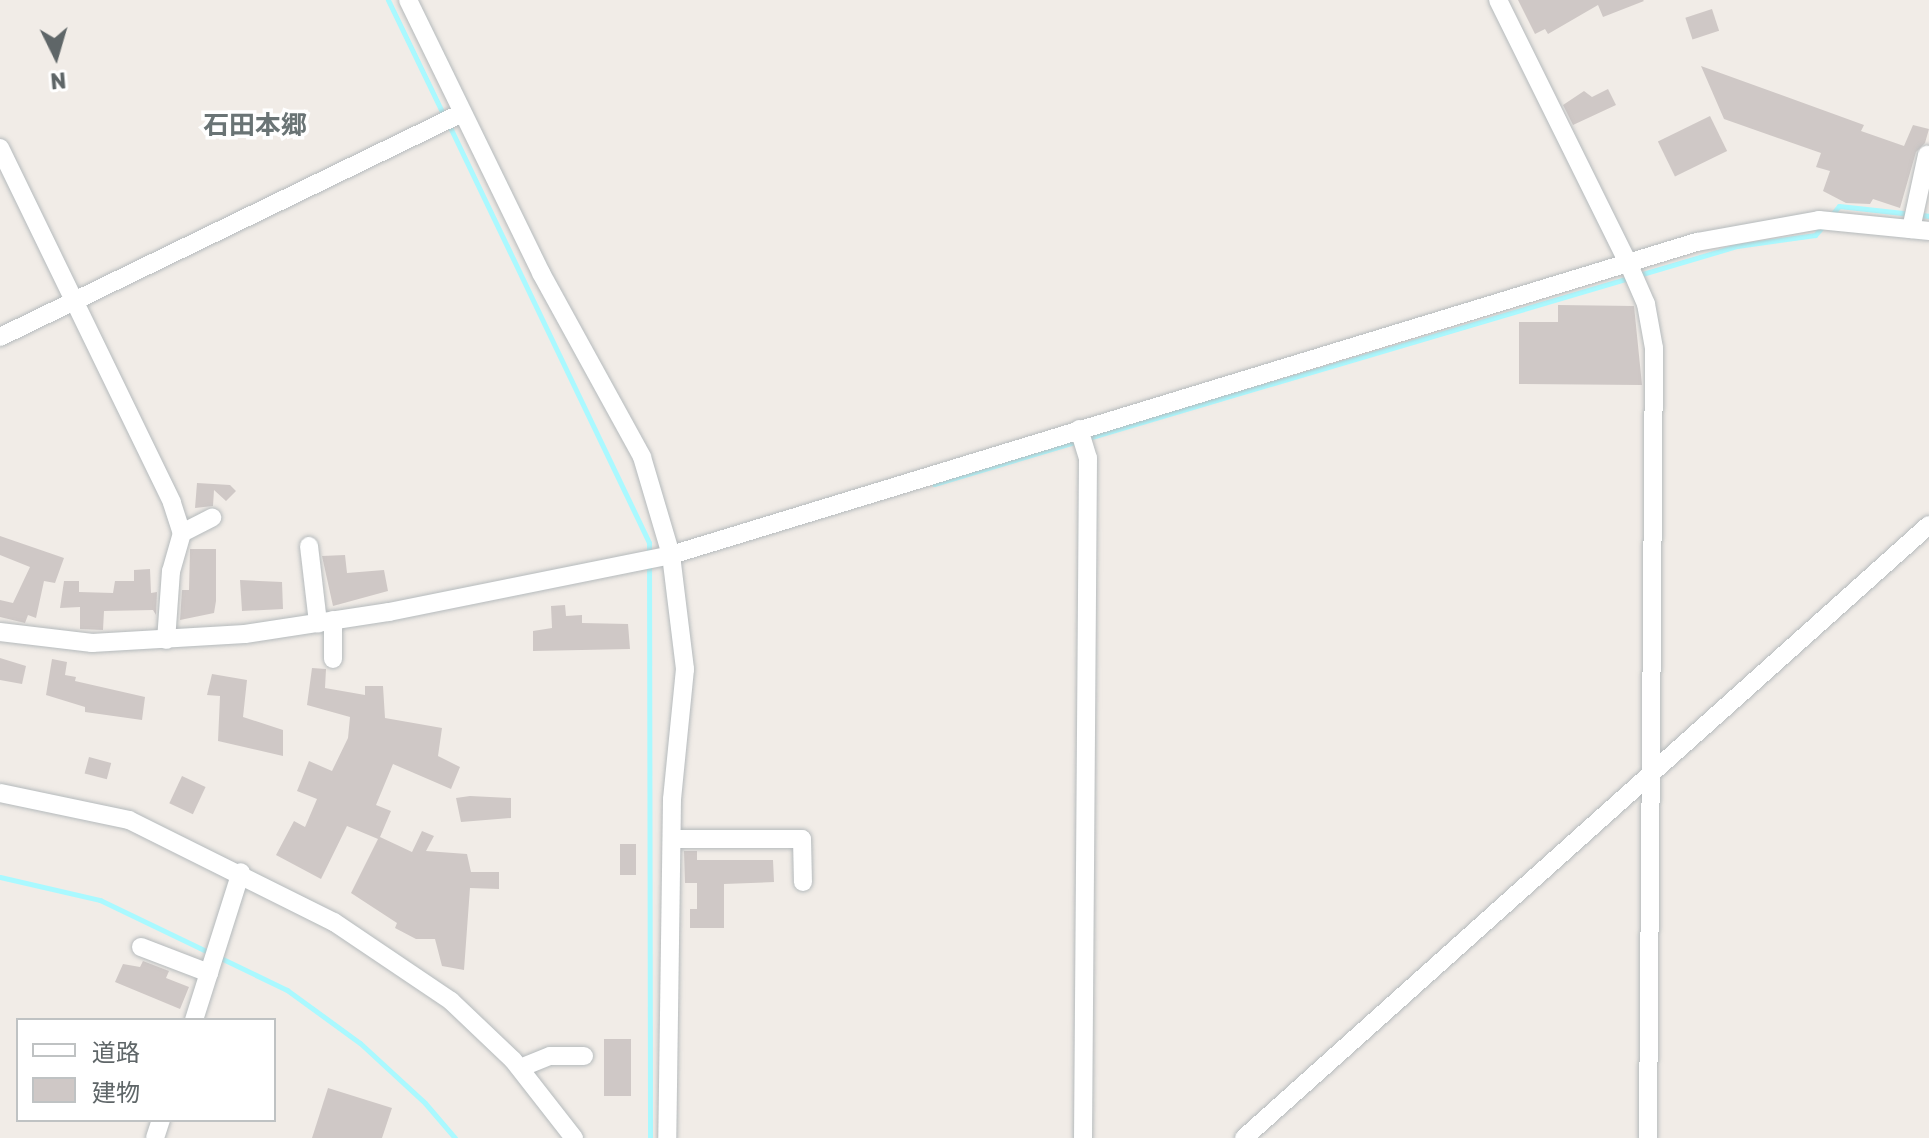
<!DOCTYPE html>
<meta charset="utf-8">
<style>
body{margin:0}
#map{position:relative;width:1929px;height:1138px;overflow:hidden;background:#f1ece7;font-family:Rubik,"Noto Sans JP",sans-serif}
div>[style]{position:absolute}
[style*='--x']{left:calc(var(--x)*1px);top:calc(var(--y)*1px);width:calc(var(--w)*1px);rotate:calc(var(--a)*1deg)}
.stream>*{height:5px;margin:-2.5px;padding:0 2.5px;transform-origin:2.5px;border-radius:2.5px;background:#aaf9ff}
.building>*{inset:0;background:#cfc8c6;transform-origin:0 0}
.roads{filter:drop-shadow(0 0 2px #b5babc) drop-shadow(0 0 2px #b5babc)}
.minor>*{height:18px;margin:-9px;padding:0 9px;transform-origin:9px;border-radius:9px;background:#fff}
span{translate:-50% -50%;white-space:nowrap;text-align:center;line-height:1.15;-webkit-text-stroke:7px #fff;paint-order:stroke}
.quarter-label{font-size:26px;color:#6a7475;font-weight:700}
.legend{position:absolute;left:16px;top:1018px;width:260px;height:104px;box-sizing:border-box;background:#fff;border:2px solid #bfc2c3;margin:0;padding:10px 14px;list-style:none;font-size:24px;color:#5f6668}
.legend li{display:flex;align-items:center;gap:16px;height:40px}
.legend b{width:40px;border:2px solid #bfc2c3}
.north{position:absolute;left:16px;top:16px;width:80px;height:80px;-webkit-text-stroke:6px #fff;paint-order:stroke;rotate:175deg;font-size:22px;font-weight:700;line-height:32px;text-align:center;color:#5f6668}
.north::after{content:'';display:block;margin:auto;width:28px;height:36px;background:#5f6668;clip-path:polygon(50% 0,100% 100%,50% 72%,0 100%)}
</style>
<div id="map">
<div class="stream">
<div style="--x:388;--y:0;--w:129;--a:64.2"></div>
<div style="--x:449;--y:125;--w:463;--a:64.4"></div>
<div style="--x:649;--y:543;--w:595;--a:89.9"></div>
<div style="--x:1830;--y:217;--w:14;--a:-51"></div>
<div style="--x:1839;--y:206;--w:91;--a:6.3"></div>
<div style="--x:1088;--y:438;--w:677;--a:-16.48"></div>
<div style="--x:1737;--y:246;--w:79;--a:-8"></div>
<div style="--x:1815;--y:235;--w:13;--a:-48"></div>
<div style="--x:934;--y:484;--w:150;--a:-16.6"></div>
<div style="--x:0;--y:877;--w:103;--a:13"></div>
<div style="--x:100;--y:900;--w:208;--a:25.7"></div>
<div style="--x:287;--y:990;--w:90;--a:36"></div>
<div style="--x:360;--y:1043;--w:88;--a:42.7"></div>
<div style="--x:425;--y:1103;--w:46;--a:49.4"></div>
</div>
<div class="building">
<div style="clip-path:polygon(1518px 0,1643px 0,1644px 1px,1603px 17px,1598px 5px,1548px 34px,1545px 29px,1535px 34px)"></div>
<div style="left:1712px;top:9px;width:23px;height:28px;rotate:72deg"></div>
<div style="clip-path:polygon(1701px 66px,1864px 125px,1861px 131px,1904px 146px,1913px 125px,1929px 129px,1925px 143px,1916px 152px,1900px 208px,1873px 199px,1870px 204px,1846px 203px,1823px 191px,1830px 171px,1816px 167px,1821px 153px,1724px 119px)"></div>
<div style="clip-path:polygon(1608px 89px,1616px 105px,1573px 125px,1563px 105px,1584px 91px,1592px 97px)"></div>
<div style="left:1710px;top:116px;width:39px;height:58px;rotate:64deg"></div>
<div style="clip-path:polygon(1558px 305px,1634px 306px,1642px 385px,1519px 384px,1519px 322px,1558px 322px)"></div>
<div style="clip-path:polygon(197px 483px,230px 485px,236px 491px,226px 501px,214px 490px,213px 506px,195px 508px)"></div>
<div style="clip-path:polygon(0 536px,64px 558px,55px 583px,44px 581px,36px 618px,28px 615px,25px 623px,0 617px,0 600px,13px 603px,30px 567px,0 555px)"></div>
<div style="clip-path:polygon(190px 549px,216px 549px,216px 601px,214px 613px,180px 620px,182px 590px,189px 590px)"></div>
<div style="clip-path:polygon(345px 555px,347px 573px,384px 570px,388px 591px,333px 606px,322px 556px)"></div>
<div style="clip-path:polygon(150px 569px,151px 593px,157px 592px,156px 615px,153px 610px,104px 611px,103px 630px,80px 629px,80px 607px,60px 608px,64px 581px,79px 581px,79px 592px,113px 593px,115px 581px,134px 581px,134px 570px)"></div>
<div style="clip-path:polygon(240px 580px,282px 582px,283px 609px,242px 611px)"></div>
<div style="clip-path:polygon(565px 605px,566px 616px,582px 615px,582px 623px,628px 624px,630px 649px,533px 651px,533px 631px,552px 628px,551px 606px)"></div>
<div style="clip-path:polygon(0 658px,26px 666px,22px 684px,0 680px)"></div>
<div style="clip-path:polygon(52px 659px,67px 662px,65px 675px,76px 677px,75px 681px,145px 697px,142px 720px,85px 712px,85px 707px,46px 695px)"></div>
<div style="clip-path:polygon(312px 668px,326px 669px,325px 688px,365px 695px,365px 686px,383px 686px,385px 718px,442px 728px,438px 756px,460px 767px,451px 789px,393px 764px,376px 805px,391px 811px,380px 837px,412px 852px,422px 831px,434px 836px,426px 851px,467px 854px,471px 872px,499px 872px,499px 889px,470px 888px,464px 970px,442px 966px,435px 939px,416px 939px,395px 928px,397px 923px,351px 893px,378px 839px,347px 826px,321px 879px,276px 855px,294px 821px,305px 827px,317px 799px,297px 791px,309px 761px,332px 771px,348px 738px,350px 717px,307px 705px)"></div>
<div style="clip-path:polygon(212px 674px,247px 680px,243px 717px,283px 730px,283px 756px,218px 741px,220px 696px,207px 695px)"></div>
<div style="left:89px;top:757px;width:23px;height:17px;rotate:15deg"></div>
<div style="left:182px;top:776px;width:26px;height:30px;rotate:25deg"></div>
<div style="clip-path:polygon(470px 796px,511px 798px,511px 818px,461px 822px,456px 798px)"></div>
<div style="left:620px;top:844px;width:16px;height:31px"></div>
<div style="clip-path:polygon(684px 851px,697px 851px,697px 860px,773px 860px,774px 882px,724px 884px,724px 928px,690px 928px,690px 909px,697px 909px,697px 883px,685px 883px)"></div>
<div style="clip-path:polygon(143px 961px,169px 971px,166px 978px,189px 987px,180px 1009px,115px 982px,123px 964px,140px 967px)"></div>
<div style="left:604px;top:1039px;width:27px;height:57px"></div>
<div style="clip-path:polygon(328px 1088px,392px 1108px,382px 1138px,312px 1138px)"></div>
</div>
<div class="roads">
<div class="minor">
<div style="--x:408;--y:0;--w:304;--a:64"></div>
<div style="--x:541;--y:273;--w:210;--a:61.2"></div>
<div style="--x:642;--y:457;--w:102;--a:73.5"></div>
<div style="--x:671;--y:555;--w:115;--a:83"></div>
<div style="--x:685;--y:669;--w:131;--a:95.7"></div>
<div style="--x:672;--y:799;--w:339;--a:90.8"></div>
<div style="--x:1498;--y:0;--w:296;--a:63.7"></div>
<div style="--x:1629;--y:265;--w:43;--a:66.4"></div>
<div style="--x:1646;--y:304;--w:45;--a:79.7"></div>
<div style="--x:1654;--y:348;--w:790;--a:90.44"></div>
<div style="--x:0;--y:148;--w:394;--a:64.1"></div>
<div style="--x:172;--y:503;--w:32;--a:72"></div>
<div style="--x:182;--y:533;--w:40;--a:106"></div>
<div style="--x:171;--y:571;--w:69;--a:94.1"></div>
<div style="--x:1911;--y:229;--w:76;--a:-77.8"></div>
<div style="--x:0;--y:337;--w:513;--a:-25.87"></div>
<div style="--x:1079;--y:429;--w:30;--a:73"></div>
<div style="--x:1088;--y:458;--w:680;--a:90.42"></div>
<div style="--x:182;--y:533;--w:34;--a:-27"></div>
<div style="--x:309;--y:546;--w:78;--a:83.3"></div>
<div style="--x:0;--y:632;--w:93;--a:6.8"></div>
<div style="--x:92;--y:643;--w:153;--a:-3.4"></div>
<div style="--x:245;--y:634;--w:146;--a:-8.7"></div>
<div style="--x:389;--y:612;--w:288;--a:-11.4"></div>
<div style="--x:671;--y:555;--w:1073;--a:-16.97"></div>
<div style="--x:1697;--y:242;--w:124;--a:-10.2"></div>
<div style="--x:1819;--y:220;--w:111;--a:5.7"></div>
<div style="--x:333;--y:659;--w:39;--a:-90"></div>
<div style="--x:0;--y:793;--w:132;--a:11.8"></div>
<div style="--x:129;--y:820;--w:229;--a:26.5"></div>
<div style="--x:334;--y:922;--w:141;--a:34"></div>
<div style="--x:451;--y:1001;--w:86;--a:43.6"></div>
<div style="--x:513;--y:1060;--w:99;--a:52"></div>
<div style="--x:672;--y:839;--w:130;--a:0"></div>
<div style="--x:802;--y:839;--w:43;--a:88.7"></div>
<div style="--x:141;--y:947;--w:73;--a:20.9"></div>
<div style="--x:194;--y:1020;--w:155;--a:-72.4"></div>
<div style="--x:520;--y:1068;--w:32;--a:-22"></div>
<div style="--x:550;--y:1056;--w:34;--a:0"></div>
<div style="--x:155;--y:1138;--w:19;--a:-72"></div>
<div style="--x:1244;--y:1138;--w:919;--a:-41.83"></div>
</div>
</div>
<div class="quarter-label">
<span style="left:255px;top:126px">石田本郷</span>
</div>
<ul class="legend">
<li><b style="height:10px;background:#fff"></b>道路</li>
<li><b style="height:22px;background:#cfc8c6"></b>建物</li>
</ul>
<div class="north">N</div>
</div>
